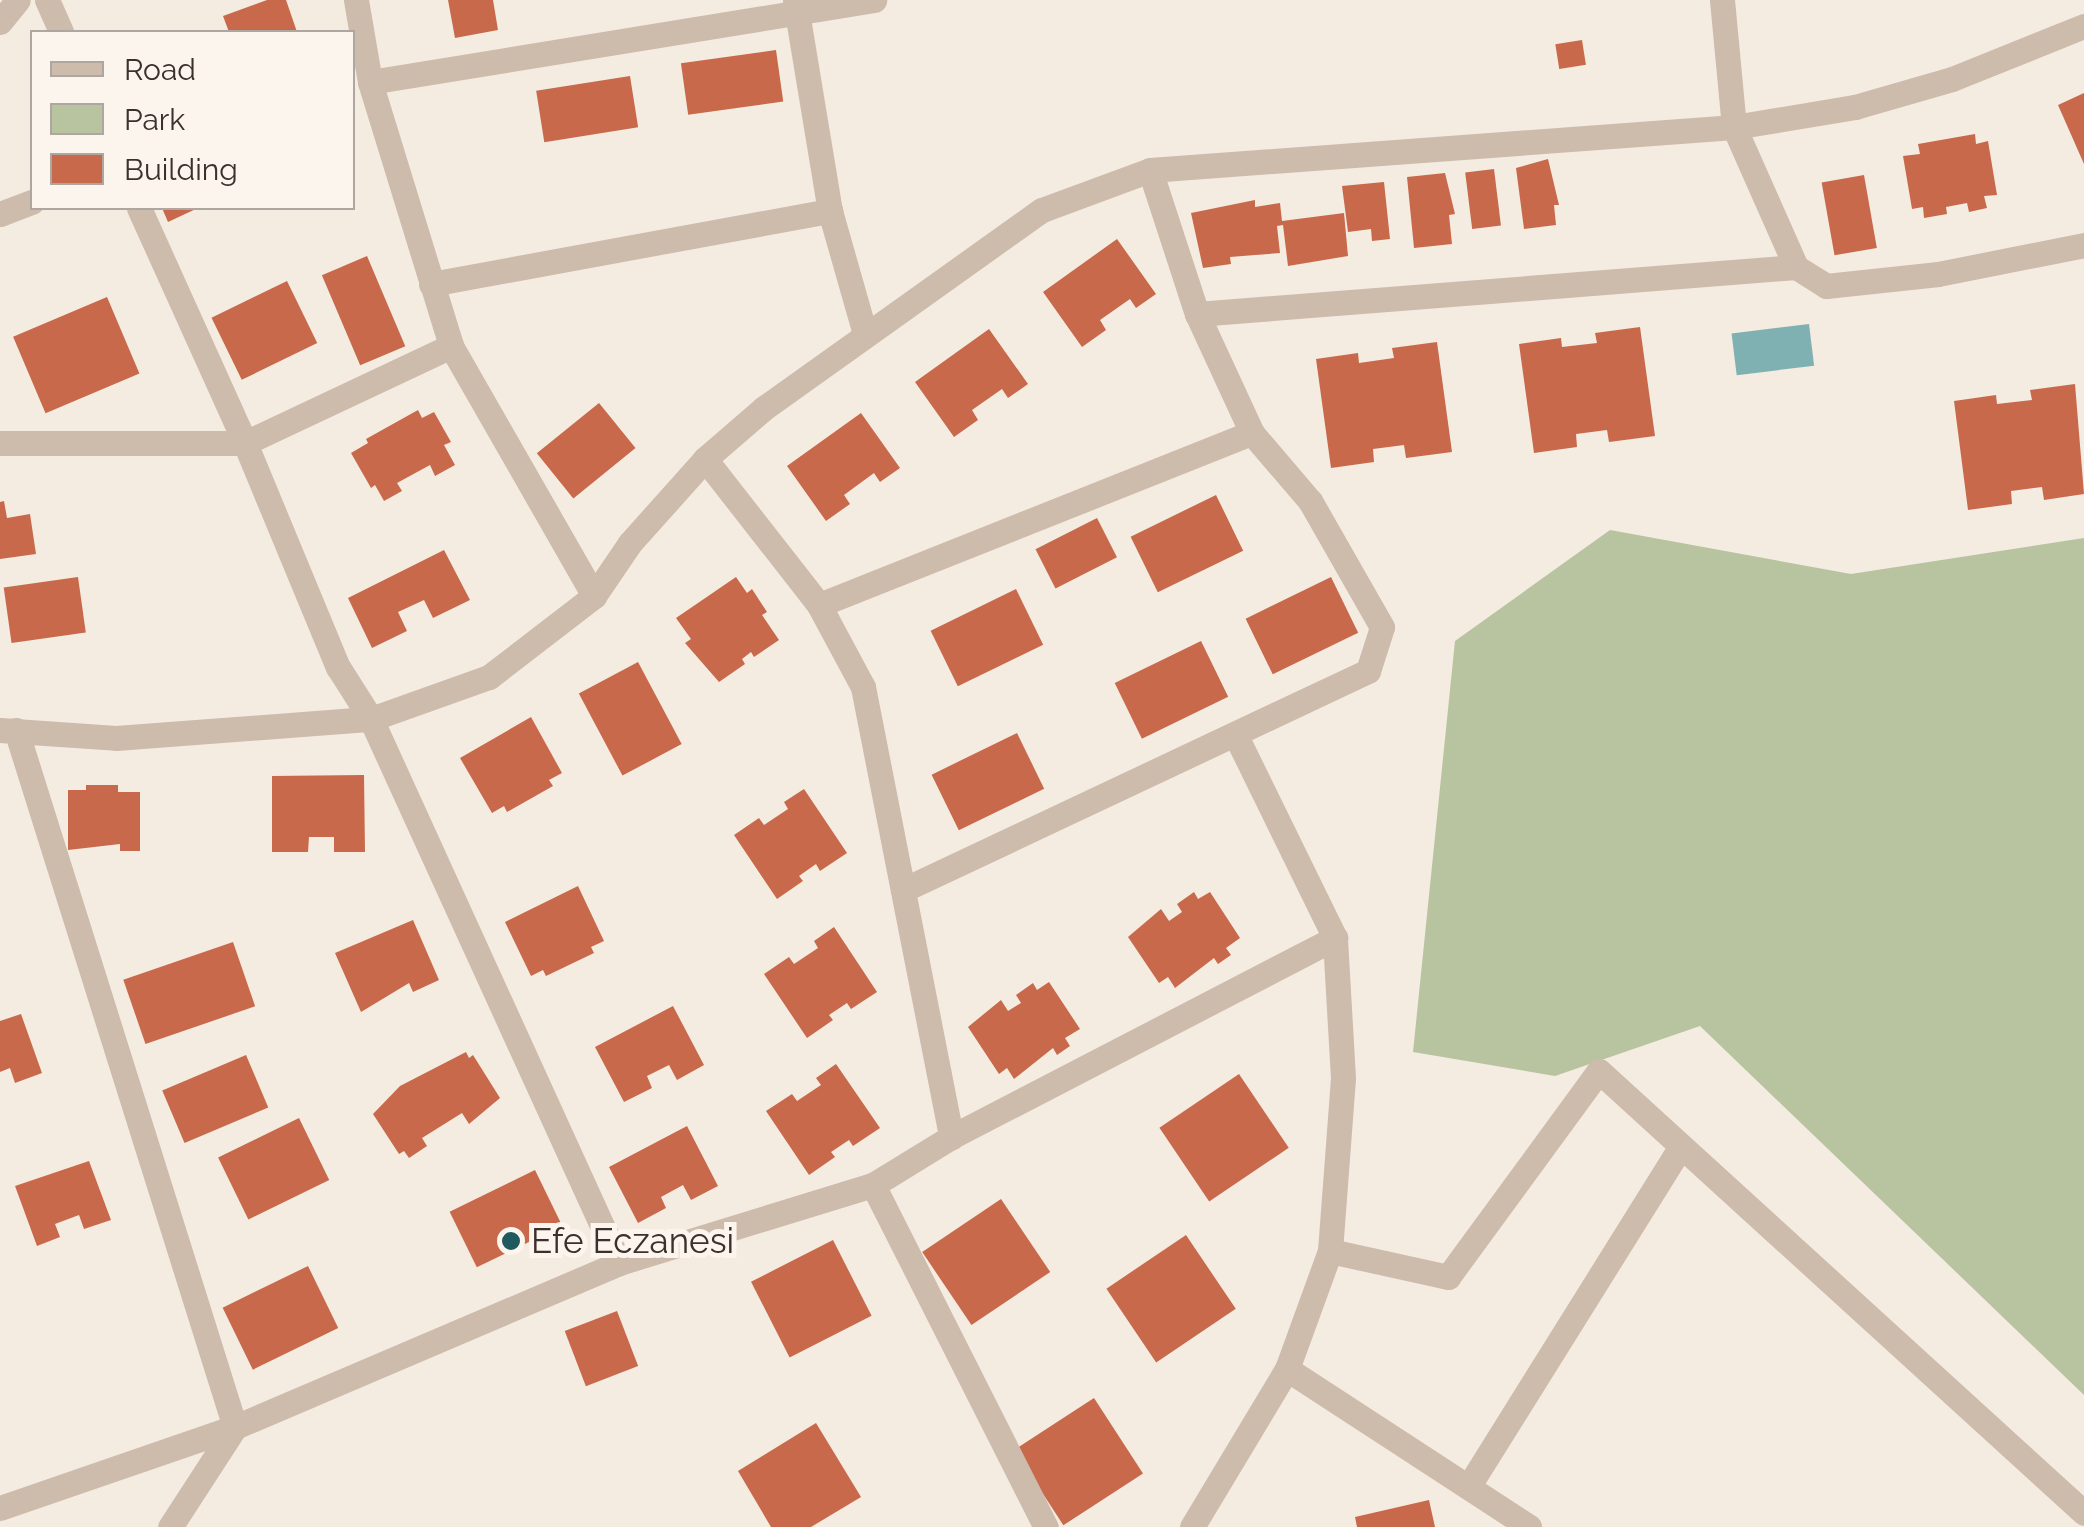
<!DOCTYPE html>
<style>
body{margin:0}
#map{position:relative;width:2084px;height:1527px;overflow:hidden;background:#f4ebe1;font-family:Raleway,sans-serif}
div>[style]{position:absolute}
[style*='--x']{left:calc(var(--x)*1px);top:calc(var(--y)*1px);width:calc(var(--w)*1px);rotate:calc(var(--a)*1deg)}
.green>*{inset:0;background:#b8c4a0}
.water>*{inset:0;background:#7fb0b2;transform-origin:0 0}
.building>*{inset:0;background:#c8694b;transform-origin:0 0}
.minor>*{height:25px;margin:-12.5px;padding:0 12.5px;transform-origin:12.5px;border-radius:12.5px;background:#cdbbac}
.tertiary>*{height:25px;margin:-12.5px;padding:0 12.5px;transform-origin:12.5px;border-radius:12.5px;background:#cdbbac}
.dots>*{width:28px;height:28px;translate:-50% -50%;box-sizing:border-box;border:5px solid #fbf5ee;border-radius:50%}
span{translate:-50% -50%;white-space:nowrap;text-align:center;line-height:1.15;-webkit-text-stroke:10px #fbf5ee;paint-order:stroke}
.poi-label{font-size:35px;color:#3b302b}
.left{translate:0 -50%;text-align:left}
.legend{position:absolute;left:30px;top:30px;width:325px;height:180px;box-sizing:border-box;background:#fbf5ee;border:2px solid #aea6a0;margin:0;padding:12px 18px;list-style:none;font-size:30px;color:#3b302b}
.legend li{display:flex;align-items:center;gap:20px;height:50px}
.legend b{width:50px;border:2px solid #aea6a0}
</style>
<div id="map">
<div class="green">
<div style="clip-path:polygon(1610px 530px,1851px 574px,2084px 538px,2084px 1395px,1700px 1026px,1555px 1076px,1413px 1052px,1455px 641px)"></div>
</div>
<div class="water">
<div style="left:1809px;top:324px;width:42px;height:78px;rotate:83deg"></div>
</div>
<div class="building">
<div style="clip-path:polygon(267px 0,286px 0,297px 32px,229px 32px,223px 16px)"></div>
<div style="clip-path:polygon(448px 0,493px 0,498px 30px,455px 38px)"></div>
<div style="left:1582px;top:40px;width:25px;height:27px;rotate:81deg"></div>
<div style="left:776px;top:50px;width:52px;height:96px;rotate:82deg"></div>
<div style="left:630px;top:76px;width:52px;height:95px;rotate:81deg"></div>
<div style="clip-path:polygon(2084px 93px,2084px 164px,2058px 105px)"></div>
<div style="clip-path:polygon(1975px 134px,1976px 144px,1988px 141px,1997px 195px,1984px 196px,1987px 208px,1969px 212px,1967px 203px,1946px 207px,1947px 214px,1924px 218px,1923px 207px,1912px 209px,1903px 156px,1920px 154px,1918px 144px)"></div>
<div style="clip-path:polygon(1548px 159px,1559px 205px,1554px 205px,1556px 225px,1524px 229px,1516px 168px)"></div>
<div style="left:1494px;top:169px;width:57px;height:29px;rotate:83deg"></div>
<div style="clip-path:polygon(1445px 173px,1455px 214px,1449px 215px,1452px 244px,1414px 248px,1407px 177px)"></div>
<div style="left:1864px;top:175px;width:74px;height:43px;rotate:80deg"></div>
<div style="clip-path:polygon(1384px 182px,1390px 239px,1372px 241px,1371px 229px,1348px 232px,1342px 186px)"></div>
<div style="clip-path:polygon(1255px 200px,1255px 207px,1280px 203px,1282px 221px,1344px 213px,1348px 256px,1288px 266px,1283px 225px,1277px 226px,1280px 253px,1230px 257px,1231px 264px,1203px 268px,1191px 213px)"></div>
<div style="clip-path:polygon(162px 208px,198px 208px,168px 222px)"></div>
<div style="clip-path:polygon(1117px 239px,1156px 294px,1136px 308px,1130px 299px,1100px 320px,1106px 330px,1082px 347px,1043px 292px)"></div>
<div style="left:367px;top:256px;width:98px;height:49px;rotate:67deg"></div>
<div style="left:287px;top:281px;width:69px;height:84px;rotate:64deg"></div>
<div style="left:107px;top:297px;width:83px;height:102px;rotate:67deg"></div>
<div style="clip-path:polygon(1640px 327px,1655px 436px,1609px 442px,1607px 430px,1576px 434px,1577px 447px,1534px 453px,1519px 344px,1561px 338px,1562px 347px,1597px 343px,1595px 333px)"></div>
<div style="clip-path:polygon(989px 329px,1028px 384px,1008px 398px,1002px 389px,972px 410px,978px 420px,954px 437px,915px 382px)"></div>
<div style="clip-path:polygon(1437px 342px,1452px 452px,1406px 458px,1404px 445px,1373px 449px,1374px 462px,1331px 468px,1316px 359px,1358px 353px,1359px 363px,1394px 358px,1392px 348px)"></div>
<div style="clip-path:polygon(2075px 384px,2084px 494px,2044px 500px,2042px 487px,2011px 491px,2012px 504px,1968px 510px,1954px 401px,1996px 395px,1997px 404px,2032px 400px,2030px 390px)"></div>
<div style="left:599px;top:403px;width:58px;height:80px;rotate:51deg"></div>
<div style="clip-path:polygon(418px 410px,422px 418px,434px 412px,451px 442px,444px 445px,455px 465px,435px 476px,430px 465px,397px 483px,402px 491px,384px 501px,375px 485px,371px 488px,351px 453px,368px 443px,366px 439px)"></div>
<div style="clip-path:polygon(861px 413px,900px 468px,880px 482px,874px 473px,844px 495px,850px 504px,826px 521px,787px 466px)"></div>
<div style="left:1216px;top:495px;width:62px;height:95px;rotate:64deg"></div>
<div style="clip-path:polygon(4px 501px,7px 518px,30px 514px,36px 554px,0 559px,0 502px)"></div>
<div style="left:1097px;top:518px;width:44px;height:69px;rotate:63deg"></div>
<div style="clip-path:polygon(444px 550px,470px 600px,433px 618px,424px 600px,398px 612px,407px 631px,372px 648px,348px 598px)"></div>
<div style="left:78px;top:577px;width:56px;height:75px;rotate:82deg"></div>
<div style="clip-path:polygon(736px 577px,747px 593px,752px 589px,767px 612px,762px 615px,779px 640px,754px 657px,751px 652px,742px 659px,745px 664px,719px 682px,685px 643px,691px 639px,676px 618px)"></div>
<div style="left:1331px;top:577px;width:62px;height:95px;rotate:64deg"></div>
<div style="left:1016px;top:589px;width:62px;height:95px;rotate:64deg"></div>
<div style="left:1201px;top:641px;width:62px;height:96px;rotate:64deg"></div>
<div style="left:638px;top:662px;width:93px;height:67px;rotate:62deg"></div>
<div style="clip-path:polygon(531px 717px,562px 773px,549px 780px,553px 786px,507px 812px,504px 806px,492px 813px,460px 758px)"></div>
<div style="left:1017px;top:733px;width:62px;height:95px;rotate:64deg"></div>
<div style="clip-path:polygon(364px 775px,365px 852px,334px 852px,334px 837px,309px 837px,308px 852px,272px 852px,272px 776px)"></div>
<div style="clip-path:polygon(86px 785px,118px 785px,118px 792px,140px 792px,140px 851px,120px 851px,120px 844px,68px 850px,68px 790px,86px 790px)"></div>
<div style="clip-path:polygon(804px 789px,847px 853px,820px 871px,816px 864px,799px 876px,803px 881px,777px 899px,734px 835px,759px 818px,764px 825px,788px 809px,784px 802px)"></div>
<div style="clip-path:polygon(578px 886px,604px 941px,591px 947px,594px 953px,546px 976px,543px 970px,531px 976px,505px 922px)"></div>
<div style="clip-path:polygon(1194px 892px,1198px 899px,1210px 892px,1240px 938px,1226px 948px,1231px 955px,1218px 964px,1214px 958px,1175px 988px,1168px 977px,1159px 983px,1128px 937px,1161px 909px,1169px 921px,1182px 912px,1177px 904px)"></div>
<div style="clip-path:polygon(413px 920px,439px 980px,413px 992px,409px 983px,361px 1012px,335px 953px)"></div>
<div style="clip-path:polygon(834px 927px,877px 992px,851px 1009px,847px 1003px,829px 1015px,833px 1020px,807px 1038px,764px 974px,789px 957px,794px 964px,818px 948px,814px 941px)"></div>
<div style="left:233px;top:942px;width:68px;height:116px;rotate:71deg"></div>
<div style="clip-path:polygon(1049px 982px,1080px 1029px,1065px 1038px,1070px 1046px,1057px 1055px,1053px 1048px,1014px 1079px,1007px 1068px,999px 1074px,968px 1027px,1001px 1000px,1008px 1011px,1021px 1003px,1016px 995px,1033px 983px,1037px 990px)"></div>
<div style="clip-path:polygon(673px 1006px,704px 1065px,677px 1080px,669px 1065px,647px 1076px,652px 1088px,624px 1102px,595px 1047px)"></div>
<div style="clip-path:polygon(21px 1014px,42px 1073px,15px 1083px,10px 1068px,0 1072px,0 1021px)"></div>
<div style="clip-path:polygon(466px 1052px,469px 1058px,473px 1055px,500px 1098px,469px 1124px,462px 1113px,422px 1138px,427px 1146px,409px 1158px,404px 1151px,399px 1154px,373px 1114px,400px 1086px)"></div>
<div style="left:246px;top:1055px;width:57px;height:91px;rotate:67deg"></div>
<div style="clip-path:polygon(836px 1064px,880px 1128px,853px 1146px,849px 1140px,831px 1152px,835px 1157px,809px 1175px,766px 1111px,792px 1094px,797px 1101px,821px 1085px,816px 1078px)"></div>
<div style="left:1239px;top:1074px;width:89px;height:96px;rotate:56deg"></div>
<div style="left:299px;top:1118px;width:69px;height:90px;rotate:64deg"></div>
<div style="clip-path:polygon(687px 1126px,718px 1186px,691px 1200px,683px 1185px,661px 1197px,666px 1208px,638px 1223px,609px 1167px)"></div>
<div style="clip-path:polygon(89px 1161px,111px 1220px,84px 1229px,79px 1215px,55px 1224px,60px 1237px,37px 1246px,15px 1186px)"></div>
<div style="left:535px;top:1170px;width:62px;height:95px;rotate:64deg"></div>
<div style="left:1001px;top:1199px;width:88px;height:95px;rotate:56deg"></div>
<div style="left:1186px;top:1235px;width:89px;height:96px;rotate:56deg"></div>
<div style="left:833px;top:1240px;width:85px;height:92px;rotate:63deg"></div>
<div style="left:308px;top:1266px;width:69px;height:95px;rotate:64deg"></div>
<div style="left:617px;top:1311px;width:59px;height:56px;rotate:69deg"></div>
<div style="left:1094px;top:1398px;width:90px;height:95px;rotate:57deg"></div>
<div style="clip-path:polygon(816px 1423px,861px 1497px,811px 1527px,771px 1527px,738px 1471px)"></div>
<div style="clip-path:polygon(1429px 1500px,1435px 1527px,1357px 1527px,1355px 1517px)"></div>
</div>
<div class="minor">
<div style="--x:47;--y:0;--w:35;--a:66"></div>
<div style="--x:356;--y:0;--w:83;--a:80.3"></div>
<div style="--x:370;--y:82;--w:276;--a:72.9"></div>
<div style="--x:451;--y:346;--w:288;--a:60.2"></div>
<div style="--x:795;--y:0;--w:214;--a:80.6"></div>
<div style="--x:830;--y:211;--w:128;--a:74.1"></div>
<div style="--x:1722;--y:0;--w:128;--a:84.6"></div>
<div style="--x:1734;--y:127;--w:153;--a:66.1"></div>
<div style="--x:1796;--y:267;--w:36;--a:32"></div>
<div style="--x:1826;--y:286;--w:113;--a:-6.1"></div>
<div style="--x:1938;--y:274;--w:149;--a:-11.2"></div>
<div style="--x:0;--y:22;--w:28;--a:-51"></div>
<div style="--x:370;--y:82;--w:511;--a:-9.24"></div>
<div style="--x:139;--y:208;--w:258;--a:65.7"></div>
<div style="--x:245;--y:443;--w:243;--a:67.5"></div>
<div style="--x:338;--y:667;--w:62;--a:57.6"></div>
<div style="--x:371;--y:719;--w:598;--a:65.49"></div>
<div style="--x:0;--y:214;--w:34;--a:-21"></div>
<div style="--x:431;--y:284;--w:406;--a:-10.4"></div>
<div style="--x:1197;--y:314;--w:601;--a:-4.49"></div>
<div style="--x:0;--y:443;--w:245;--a:0"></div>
<div style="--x:245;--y:443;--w:228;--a:-25.2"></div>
<div style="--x:705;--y:459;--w:185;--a:52"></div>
<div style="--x:819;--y:605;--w:93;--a:61.8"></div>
<div style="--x:863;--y:687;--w:459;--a:78.9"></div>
<div style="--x:819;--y:605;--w:466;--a:-21.7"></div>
<div style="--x:16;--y:730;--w:731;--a:72.56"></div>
<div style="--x:235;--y:1427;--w:119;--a:123"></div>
<div style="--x:903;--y:890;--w:514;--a:-25.22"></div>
<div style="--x:1368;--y:671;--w:46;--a:-72.3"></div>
<div style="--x:1382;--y:627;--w:145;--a:-119.7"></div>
<div style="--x:1310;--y:501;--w:89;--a:-130.5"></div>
<div style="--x:1252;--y:433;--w:131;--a:-114.8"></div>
<div style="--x:1197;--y:314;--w:151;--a:-108.1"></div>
<div style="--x:873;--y:1185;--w:383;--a:63.2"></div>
<div style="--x:1330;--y:1251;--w:121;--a:12.4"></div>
<div style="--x:1448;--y:1277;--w:255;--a:-53.8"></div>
<div style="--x:1599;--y:1071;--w:656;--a:42.34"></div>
<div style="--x:1287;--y:1369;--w:289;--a:33.1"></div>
<div style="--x:1470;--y:1484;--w:398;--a:-58"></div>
<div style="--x:0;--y:1508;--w:249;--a:-19"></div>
<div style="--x:235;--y:1427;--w:418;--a:-23.1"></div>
<div style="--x:619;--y:1263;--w:266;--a:-17.1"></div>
<div style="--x:873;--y:1185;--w:92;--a:-31.6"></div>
<div style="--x:951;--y:1137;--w:433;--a:-27.4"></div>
<div style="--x:1192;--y:1527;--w:184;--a:-59"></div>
<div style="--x:1287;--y:1369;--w:126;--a:-70"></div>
<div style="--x:1330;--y:1251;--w:173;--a:-85.7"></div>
<div style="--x:1343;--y:1078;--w:140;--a:-93.3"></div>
<div style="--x:1335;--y:938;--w:227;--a:-116.1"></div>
</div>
<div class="tertiary">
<div style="--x:0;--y:730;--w:116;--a:3.9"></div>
<div style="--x:116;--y:738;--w:256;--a:-4.3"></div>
<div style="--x:371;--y:719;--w:125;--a:-19.6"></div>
<div style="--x:489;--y:677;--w:133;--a:-37.6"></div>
<div style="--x:594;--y:596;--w:64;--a:-55.8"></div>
<div style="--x:630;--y:543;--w:113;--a:-48.2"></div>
<div style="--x:705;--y:459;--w:78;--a:-40.8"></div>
<div style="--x:764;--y:408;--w:341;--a:-35.5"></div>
<div style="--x:1042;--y:210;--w:115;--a:-20.3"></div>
<div style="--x:1150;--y:170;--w:586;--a:-4.21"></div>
<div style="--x:1734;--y:127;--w:123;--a:-9.4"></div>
<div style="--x:1855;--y:107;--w:101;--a:-16.1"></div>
<div style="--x:1952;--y:79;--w:142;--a:-21.9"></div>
</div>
<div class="dots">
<div style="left:511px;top:1241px;background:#1f5a5e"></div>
</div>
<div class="poi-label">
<span class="left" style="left:531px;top:1241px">Efe Eczanesi</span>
</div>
<ul class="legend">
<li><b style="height:12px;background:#cdbbac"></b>Road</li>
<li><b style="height:28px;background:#b8c4a0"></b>Park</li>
<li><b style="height:28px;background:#c8694b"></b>Building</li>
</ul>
</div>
